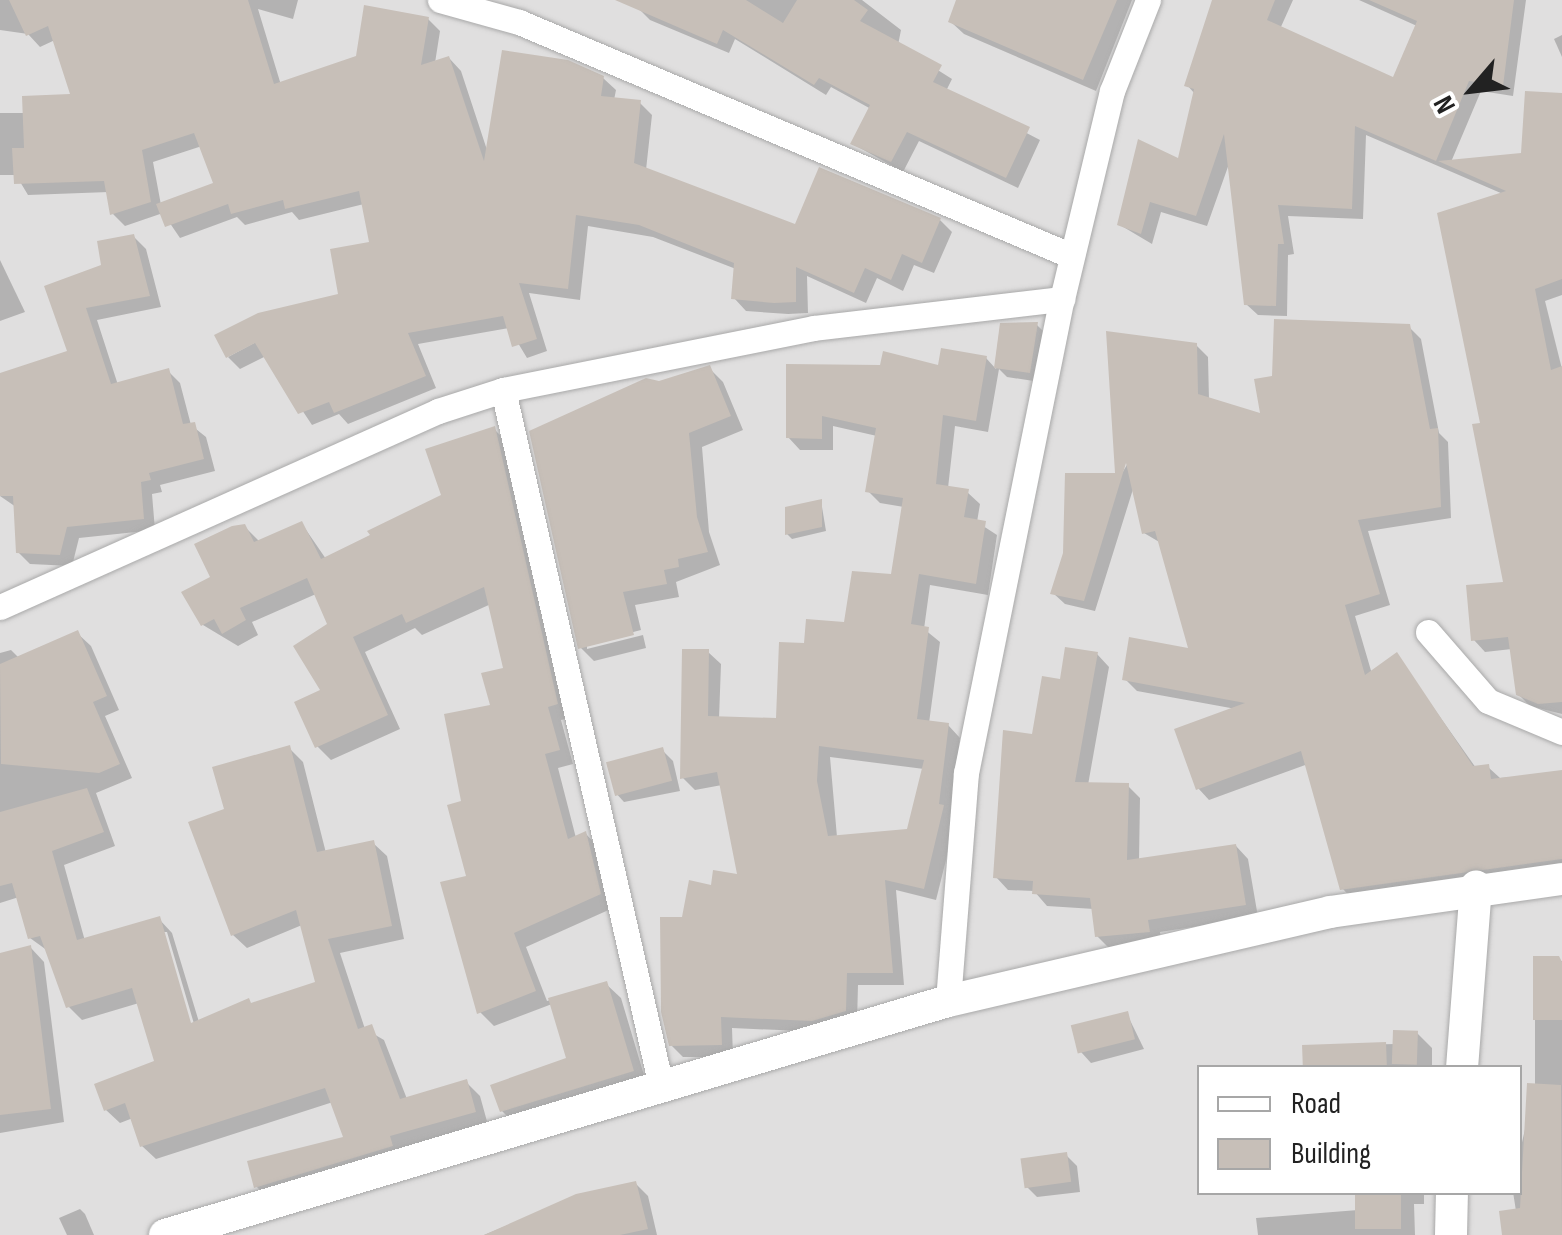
<!DOCTYPE html>
<style>
body{margin:0}
#map{position:relative;width:1562px;height:1235px;overflow:hidden;background:#f2efe9;font-family:"Sofia Sans Condensed",sans-serif}
div>[style]{position:absolute}
[style*='--x']{left:calc(var(--x)*1px);top:calc(var(--y)*1px);width:calc(var(--w)*1px);rotate:calc(var(--a)*1deg)}
.residential>*{inset:0;background:#e0dfdf}
.shadow>*{inset:0;background:#0003}
.building>*{inset:0;background:#c7bfb8;transform-origin:0 0}
.roads{filter:drop-shadow(0 0 2px #a9a9a9) drop-shadow(0 0 2px #a9a9a9)}
.minor>*{height:25px;margin:-12.5px;padding:0 12.5px;transform-origin:12.5px;border-radius:12.5px;background:#fff}
.tertiary>*{height:32px;margin:-16px;padding:0 16px;transform-origin:16px;border-radius:16px;background:#fff}
span{translate:-50% -50%;white-space:nowrap;text-align:center;line-height:1.15;-webkit-text-stroke:10px #fff;paint-order:stroke}
.legend{position:absolute;left:1197px;top:1065px;width:325px;height:130px;box-sizing:border-box;background:#fff;border:2px solid #a7a7a7;margin:0;padding:12px 18px;list-style:none;font-size:30px;color:#222}
.legend li{display:flex;align-items:center;gap:20px;height:50px}
.legend b{width:50px;border:2px solid #a7a7a7}
.north{position:absolute;left:1422px;top:40px;width:100px;height:100px;-webkit-text-stroke:8px #fff;paint-order:stroke;rotate:242deg;font-size:28px;font-weight:700;line-height:40px;text-align:center;color:#222}
.north::after{content:'';display:block;margin:auto;width:35px;height:45px;background:#222;clip-path:polygon(50% 0,100% 100%,50% 72%,0 100%)}
</style>
<div id="map">
<div class="residential">
<div style="clip-path:polygon(evenodd,0 0,1562px 0,1562px 1235px,0 1235px,0 0,1200px 1068px,1520px 1068px,1520px 1192px,1200px 1192px,1200px 1068px)"></div>
</div>
<div class="shadow">
<div style="clip-path:polygon(evenodd,0 0,298px 0,293px 19px,258px 9px,281px 85px,358px 57px,428px 19px,440px 31px,435px 63px,449px 58px,461px 71px,488px 153px,603px 78px,616px 90px,614px 100px,640px 103px,652px 115px,646px 170px,796px 227px,940px 220px,952px 232px,934px 273px,914px 265px,903px 291px,877px 278px,866px 303px,807px 276px,808px 313px,788px 314px,746px 311px,734px 298px,736px 269px,653px 237px,588px 226px,580px 300px,529px 293px,547px 351px,527px 358px,509px 328px,418px 344px,436px 388px,348px 424px,339px 414px,312px 425px,266px 356px,240px 369px,228px 357px,341px 296px,372px 244px,364px 204px,299px 220px,292px 212px,245px 225px,237px 217px,180px 238px,163px 213px,125px 226px,113px 214px,109px 192px,28px 195px,16px 175px,0 175px,0 113px,27px 113px,73px 96px,55px 40px,40px 47px,28px 34px,0 30px,0 0,202px 146px,216px 184px,161px 205px,153px 162px,202px 146px)"></div>
<div style="clip-path:polygon(630px 0,862px 0,901px 30px,898px 45px,952px 79px,946px 91px,1040px 140px,1018px 188px,919px 141px,903px 172px,853px 144px,871px 109px,831px 87px,826px 95px,735px 39px,729px 53px,650px 20px)"></div>
<div style="clip-path:polygon(959px 0,1132px 0,1096px 91px,964px 34px,951px 22px)"></div>
<div style="clip-path:polygon(1213px 0,1293px 0,1280px 29px,1394px 80px,1417px 26px,1359px 0,1526px 0,1513px 96px,1481px 91px,1451px 162px,1524px 155px,1562px 95px,1562px 295px,1545px 301px,1562px 369px,1562px 714px,1530px 706px,1518px 694px,1512px 649px,1485px 652px,1474px 640px,1506px 585px,1483px 425px,1503px 194px,1366px 135px,1363px 219px,1288px 216px,1294px 254px,1288px 255px,1287px 316px,1258px 315px,1246px 304px,1230px 161px,1207px 226px,1161px 212px,1152px 244px,1120px 225px,1180px 162px,1195px 94px,1187px 85px)"></div>
<div style="clip-path:polygon(1562px 35px,1562px 57px,1554px 39px)"></div>
<div style="clip-path:polygon(134px 237px,146px 249px,161px 307px,97px 320px,118px 385px,168px 371px,180px 383px,191px 425px,206px 437px,215px 471px,160px 485px,162px 492px,152px 494px,155px 530px,79px 538px,72px 566px,30px 564px,18px 552px,16px 507px,0 496px,0 375px,70px 353px,47px 287px,104px 266px)"></div>
<div style="clip-path:polygon(0 260px,25px 312px,0 321px)"></div>
<div style="clip-path:polygon(evenodd,1002px 325px,1037px 325px,1047px 335px,1040px 382px,1007px 377px,999px 369px,988px 432px,955px 426px,948px 488px,967px 492px,980px 504px,977px 522px,997px 535px,988px 595px,930px 585px,924px 629px,940px 642px,929px 723px,948px 725px,960px 738px,951px 815px,956px 820px,936px 900px,896px 890px,904px 985px,858px 985px,857px 1023px,825px 1032px,732px 1028px,733px 1057px,683px 1057px,671px 1045px,684px 920px,713px 888px,740px 877px,722px 785px,695px 790px,683px 778px,708px 652px,721px 664px,719px 719px,778px 721px,807px 646px,846px 625px,893px 577px,904px 507px,880px 503px,868px 491px,877px 436px,833px 426px,833px 450px,800px 450px,788px 437px,789px 366px,940px 368px,986px 358px,996px 369px,1002px 325px,830px 757px,924px 769px,909px 831px,837px 837px,830px 757px)"></div>
<div style="clip-path:polygon(1409px 327px,1421px 339px,1439px 433px,1448px 442px,1451px 518px,1368px 531px,1390px 605px,1355px 616px,1372px 674px,1397px 656px,1476px 768px,1488px 767px,1500px 778px,1562px 773px,1562px 873px,1354px 901px,1343px 889px,1308px 764px,1209px 800px,1198px 788px,1236px 709px,1137px 691px,1125px 679px,1191px 652px,1161px 543px,1144px 533px,1134px 486px,1095px 611px,1065px 604px,1053px 593px,1196px 345px,1208px 357px,1209px 400px,1263px 417px,1275px 378px)"></div>
<div style="clip-path:polygon(709px 368px,723px 382px,743px 430px,702px 447px,709px 532px,720px 565px,676px 582px,679px 597px,635px 605px,641px 630px,587px 644px,587px 649px,643px 635px,646px 648px,594px 661px,581px 648px,659px 384px)"></div>
<div style="clip-path:polygon(494px 429px,508px 443px,570px 718px,561px 720px,573px 764px,558px 768px,576px 838px,586px 834px,599px 848px,613px 908px,526px 947px,547px 1001px,606px 984px,621px 998px,647px 1085px,517px 1126px,502px 1111px,569px 1060px,552px 1004px,494px 1026px,480px 1012px,464px 803px,506px 669px,491px 604px,422px 635px,415px 628px,365px 652px,400px 729px,331px 760px,317px 746px,331px 625px,316px 594px,252px 622px,258px 635px,238px 646px,203px 625px,213px 578px,245px 527px,260px 542px,302px 524px,326px 559px,444px 496px)"></div>
<div style="clip-path:polygon(821px 501px,826px 531px,792px 539px,787px 534px)"></div>
<div style="clip-path:polygon(evenodd,77px 633px,91px 646px,119px 710px,105px 716px,132px 778px,96px 793px,115px 846px,64px 865px,85px 941px,159px 919px,172px 933px,199px 1022px,318px 984px,302px 925px,247px 948px,233px 935px,227px 811px,289px 748px,303px 762px,326px 853px,373px 843px,387px 856px,404px 939px,340px 953px,365px 1029px,384px 1040px,407px 1099px,466px 1082px,480px 1096px,488px 1125px,269px 1200px,256px 1186px,346px 1139px,333px 1102px,156px 1159px,142px 1146px,133px 1118px,120px 1123px,106px 1110px,157px 1063px,139px 1003px,82px 1020px,68px 1006px,48px 951px,30px 938px,19px 897px,0 903px,0 653px,11px 650px,19px 658px,77px 633px,162px 932px,167px 932px,197px 1034px,192px 1036px,162px 932px)"></div>
<div style="clip-path:polygon(1097px 654px,1109px 667px,1088px 785px,1128px 786px,1140px 798px,1139px 861px,1236px 846px,1248px 859px,1258px 917px,1160px 932px,1161px 944px,1110px 949px,1097px 936px,1094px 909px,1047px 906px,1034px 891px,1008px 890px,996px 877px,1034px 736px,1062px 682px)"></div>
<div style="clip-path:polygon(662px 750px,673px 761px,680px 791px,624px 802px,614px 791px)"></div>
<div style="clip-path:polygon(31px 948px,44px 962px,64px 1122px,0 1133px,0 956px)"></div>
<div style="clip-path:polygon(1535px 959px,1562px 961px,1562px 1235px,1505px 1235px,1516px 1211px,1513px 1192px,1520px 1192px,1520px 1151px,1535px 1086px)"></div>
<div style="clip-path:polygon(1127px 1014px,1144px 1049px,1091px 1063px,1081px 1052px)"></div>
<div style="clip-path:polygon(1417px 1033px,1432px 1048px,1432px 1068px,1353px 1068px,1352px 1045px,1395px 1044px)"></div>
<div style="clip-path:polygon(1066px 1155px,1077px 1166px,1080px 1192px,1037px 1197px,1026px 1186px)"></div>
<div style="clip-path:polygon(636px 1184px,648px 1196px,657px 1235px,484px 1235px,576px 1197px)"></div>
<div style="clip-path:polygon(1358px 1192px,1424px 1192px,1424px 1204px,1414px 1204px,1415px 1235px,1258px 1235px,1256px 1218px,1358px 1210px)"></div>
<div style="clip-path:polygon(80px 1209px,85px 1214px,94px 1235px,67px 1235px,59px 1218px)"></div>
</div>
<div class="building">
<div style="clip-path:polygon(9px 0,248px 0,274px 84px,356px 56px,364px 5px,429px 17px,421px 65px,449px 56px,484px 161px,502px 50px,568px 60px,604px 76px,601px 96px,641px 100px,634px 163px,795px 224px,819px 167px,941px 218px,922px 263px,902px 254px,891px 280px,865px 268px,854px 293px,796px 267px,796px 302px,774px 303px,731px 299px,734px 263px,639px 225px,576px 215px,568px 289px,519px 283px,537px 339px,512px 347px,503px 316px,408px 333px,426px 376px,334px 413px,329px 402px,298px 414px,255px 343px,226px 358px,214px 335px,258px 313px,338px 294px,330px 249px,369px 242px,359px 191px,285px 209px,283px 200px,231px 214px,228px 204px,165px 227px,156px 204px,213px 183px,194px 133px,142px 150px,151px 202px,110px 215px,104px 181px,14px 184px,12px 148px,24px 148px,22px 96px,70px 94px,48px 26px,26px 36px)"></div>
<div style="clip-path:polygon(615px 0,746px 0,783px 23px,797px 0,854px 0,868px 10px,860px 21px,942px 65px,933px 82px,1030px 127px,1006px 178px,907px 132px,891px 162px,850px 144px,870px 105px,819px 78px,814px 85px,723px 30px,717px 44px)"></div>
<div style="clip-path:polygon(956px 0,1117px 0,1083px 80px,948px 22px)"></div>
<div style="clip-path:polygon(1212px 0,1275px 0,1267px 20px,1393px 77px,1417px 21px,1369px 0,1514px 0,1503px 86px,1469px 81px,1436px 161px,1355px 126px,1352px 209px,1278px 205px,1284px 244px,1278px 244px,1276px 306px,1244px 305px,1224px 134px,1196px 216px,1150px 202px,1141px 234px,1117px 225px,1138px 139px,1178px 158px,1194px 89px,1184px 86px)"></div>
<div style="clip-path:polygon(1525px 91px,1562px 93px,1562px 279px,1535px 289px,1551px 370px,1562px 366px,1562px 702px,1538px 704px,1516px 695px,1508px 637px,1471px 641px,1466px 585px,1503px 582px,1472px 424px,1480px 423px,1437px 213px,1506px 191px,1438px 161px,1521px 153px)"></div>
<div style="clip-path:polygon(134px 234px,150px 296px,86px 308px,111px 384px,169px 368px,183px 424px,195px 422px,204px 459px,149px 473px,151px 480px,141px 482px,144px 519px,67px 527px,60px 555px,16px 553px,13px 496px,0 496px,0 373px,67px 351px,44px 286px,101px 265px,97px 241px)"></div>
<div style="clip-path:polygon(1274px 319px,1410px 324px,1430px 429px,1438px 428px,1441px 507px,1358px 520px,1380px 594px,1345px 605px,1365px 675px,1397px 652px,1473px 766px,1489px 764px,1491px 779px,1562px 770px,1562px 859px,1340px 890px,1301px 751px,1196px 790px,1174px 729px,1245px 703px,1122px 680px,1129px 637px,1188px 648px,1155px 531px,1142px 534px,1126px 463px,1084px 601px,1050px 594px,1063px 553px,1065px 473px,1115px 473px,1106px 331px,1197px 343px,1198px 394px,1260px 413px,1254px 379px,1272px 376px)"></div>
<div style="clip-path:polygon(1038px 322px,1030px 373px,994px 368px,1000px 323px)"></div>
<div style="clip-path:polygon(evenodd,941px 348px,987px 356px,976px 421px,943px 415px,936px 484px,969px 489px,964px 517px,986px 521px,976px 584px,919px 574px,911px 624px,929px 627px,917px 719px,949px 723px,939px 804px,944px 805px,924px 889px,885px 880px,893px 973px,847px 973px,846px 1011px,812px 1021px,721px 1017px,722px 1045px,669px 1046px,661px 1012px,660px 917px,682px 917px,689px 880px,711px 885px,713px 870px,737px 874px,717px 772px,680px 779px,682px 649px,709px 649px,708px 716px,776px 718px,779px 642px,804px 643px,806px 619px,844px 622px,852px 571px,891px 574px,903px 498px,865px 492px,876px 428px,822px 416px,822px 439px,786px 438px,786px 364px,880px 365px,883px 351px,938px 365px,941px 348px,819px 746px,924px 760px,907px 829px,828px 836px,817px 781px,819px 746px)"></div>
<div style="clip-path:polygon(710px 365px,731px 416px,689px 433px,697px 517px,708px 552px,678px 559px,679px 567px,664px 570px,667px 584px,623px 592px,634px 635px,578px 649px,529px 431px,646px 378px,659px 381px)"></div>
<div style="clip-path:polygon(495px 426px,558px 704px,548px 707px,560px 750px,545px 754px,568px 839px,586px 831px,601px 894px,514px 933px,536px 991px,477px 1014px,440px 882px,466px 876px,447px 805px,461px 801px,444px 714px,490px 705px,481px 673px,503px 668px,484px 587px,406px 623px,402px 614px,353px 637px,388px 715px,315px 748px,294px 702px,320px 690px,293px 646px,327px 624px,307px 578px,240px 608px,246px 620px,222px 634px,214px 619px,201px 626px,181px 592px,210px 577px,194px 544px,232px 526px,245px 524px,254px 542px,302px 521px,321px 559px,370px 535px,367px 531px,441px 495px,425px 449px)"></div>
<div style="clip-path:polygon(822px 499px,822px 527px,785px 535px,785px 507px)"></div>
<div style="clip-path:polygon(78px 630px,107px 696px,93px 702px,120px 764px,99px 773px,1px 764px,0 664px)"></div>
<div style="clip-path:polygon(1065px 647px,1098px 652px,1075px 782px,1129px 783px,1127px 860px,1236px 844px,1246px 905px,1148px 920px,1150px 932px,1095px 937px,1090px 898px,1032px 894px,1033px 881px,993px 878px,1003px 730px,1032px 734px,1042px 676px,1060px 679px)"></div>
<div style="clip-path:polygon(290px 745px,317px 852px,374px 840px,392px 926px,328px 939px,358px 1029px,372px 1024px,400px 1099px,467px 1079px,476px 1112px,390px 1136px,393px 1146px,254px 1188px,247px 1161px,343px 1137px,325px 1088px,140px 1147px,125px 1103px,104px 1111px,94px 1084px,154px 1061px,132px 988px,66px 1008px,40px 936px,28px 939px,12px 883px,0 886px,0 812px,87px 788px,104px 832px,52px 851px,77px 940px,160px 916px,191px 1023px,249px 998px,251px 1003px,315px 982px,296px 910px,231px 936px,188px 822px,224px 809px,212px 767px)"></div>
<div style="left:663px;top:747px;width:35px;height:59px;rotate:75deg"></div>
<div style="clip-path:polygon(31px 945px,51px 1109px,0 1115px,0 953px)"></div>
<div style="clip-path:polygon(1533px 956px,1559px 956px,1562px 962px,1562px 1020px,1533px 1020px)"></div>
<div style="clip-path:polygon(607px 981px,634px 1071px,500px 1112px,490px 1085px,566px 1058px,548px 998px)"></div>
<div style="left:1128px;top:1011px;width:29px;height:59px;rotate:76deg"></div>
<div style="left:1393px;top:1030px;width:25px;height:34px;rotate:2deg"></div>
<div style="left:1386px;top:1042px;width:26px;height:84px;rotate:88deg"></div>
<div style="clip-path:polygon(1527px 1083px,1561px 1085px,1562px 1235px,1502px 1235px,1499px 1211px,1520px 1208px)"></div>
<div style="left:1067px;top:1152px;width:30px;height:47px;rotate:82deg"></div>
<div style="clip-path:polygon(636px 1181px,648px 1229px,620px 1235px,484px 1235px,576px 1194px)"></div>
<div style="left:1355px;top:1192px;width:46px;height:37px"></div>
</div>
<div class="roads">
<div class="minor">
<div style="--x:440;--y:0;--w:82;--a:15.6"></div>
<div style="--x:519;--y:22;--w:600;--a:22.94"></div>
<div style="--x:503;--y:390;--w:714;--a:77.21"></div>
<div style="--x:0;--y:607;--w:480;--a:-24.1"></div>
<div style="--x:438;--y:411;--w:68;--a:-17.9"></div>
<div style="--x:503;--y:390;--w:317;--a:-11.3"></div>
<div style="--x:814;--y:328;--w:250;--a:-6.7"></div>
<div style="--x:1428;--y:632;--w:91;--a:49"></div>
<div style="--x:1488;--y:701;--w:80;--a:22.7"></div>
<div style="--x:948;--y:1001;--w:229;--a:-85.5"></div>
<div style="--x:966;--y:773;--w:484;--a:-78.6"></div>
<div style="--x:1062;--y:299;--w:214;--a:-76.5"></div>
<div style="--x:1112;--y:91;--w:98;--a:-68.4"></div>
</div>
<div class="tertiary">
<div style="--x:1462;--y:1068;--w:182;--a:-85.6"></div>
<div style="--x:165;--y:1235;--w:817;--a:-16.64"></div>
<div style="--x:948;--y:1001;--w:392;--a:-13.1"></div>
<div style="--x:1330;--y:912;--w:234;--a:-8.1"></div>
<div style="--x:1451;--y:1235;--w:43;--a:-88.7"></div>
</div>
</div>
<ul class="legend">
<li><b style="height:12px;background:#fff"></b>Road</li>
<li><b style="height:28px;background:#c7bfb8"></b>Building</li>
</ul>
<div class="north">N</div>
</div>
